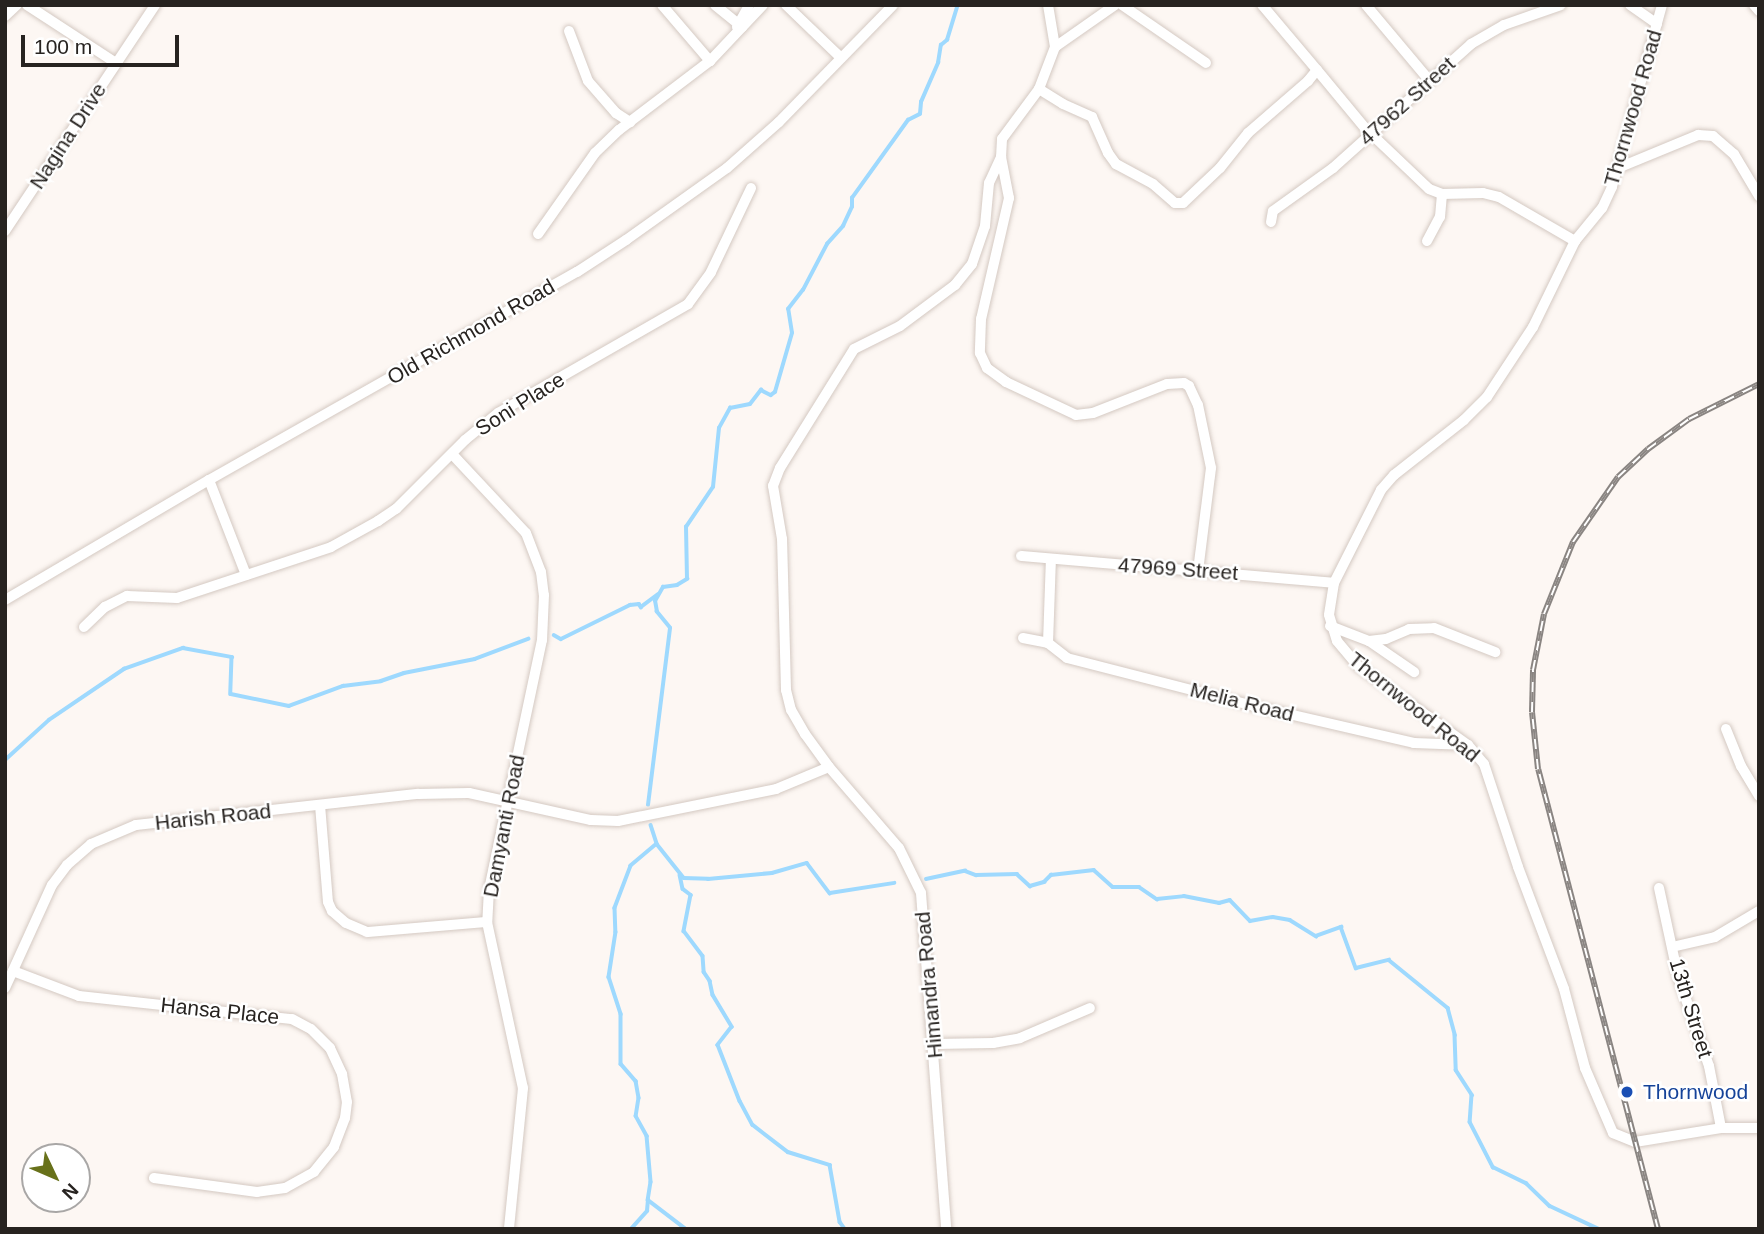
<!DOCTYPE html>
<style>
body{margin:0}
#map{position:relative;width:1764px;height:1234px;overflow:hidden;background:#fdf7f3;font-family:Arial,sans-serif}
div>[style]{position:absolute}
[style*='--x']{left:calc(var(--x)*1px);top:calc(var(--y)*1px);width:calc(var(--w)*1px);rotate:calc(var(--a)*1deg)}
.stream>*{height:3.5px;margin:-1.75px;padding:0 1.75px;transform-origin:1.75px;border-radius:1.75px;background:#9ed9fe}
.roads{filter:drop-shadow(0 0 2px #d4c9c2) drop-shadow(0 0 2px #d4c9c2)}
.minor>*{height:10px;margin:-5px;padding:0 5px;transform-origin:5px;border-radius:5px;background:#fff}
.rail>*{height:6px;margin-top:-3px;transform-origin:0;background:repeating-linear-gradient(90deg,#fff 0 10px,#8a8582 0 20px);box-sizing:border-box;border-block:2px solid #8a8582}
.dots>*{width:19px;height:19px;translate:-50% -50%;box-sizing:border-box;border:4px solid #fff;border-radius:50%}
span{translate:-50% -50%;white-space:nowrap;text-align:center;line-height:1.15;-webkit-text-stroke:5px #fff;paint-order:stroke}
.street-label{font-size:21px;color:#272320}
.transit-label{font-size:21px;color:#164399}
.left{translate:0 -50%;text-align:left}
.frame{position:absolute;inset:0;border:7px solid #272320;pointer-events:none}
.north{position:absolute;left:21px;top:1143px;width:70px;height:70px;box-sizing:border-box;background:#fff;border:2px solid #a9a7a6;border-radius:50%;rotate:134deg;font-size:19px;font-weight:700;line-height:28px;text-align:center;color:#272320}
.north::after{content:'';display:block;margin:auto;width:24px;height:32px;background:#68711a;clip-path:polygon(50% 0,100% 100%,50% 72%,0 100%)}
.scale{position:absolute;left:21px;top:35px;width:158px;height:32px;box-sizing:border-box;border:4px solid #272320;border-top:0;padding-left:9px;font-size:21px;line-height:24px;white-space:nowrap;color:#272320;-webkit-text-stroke:5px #fff;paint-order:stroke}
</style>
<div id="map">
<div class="stream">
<div style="--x:554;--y:635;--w:8;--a:30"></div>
<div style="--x:561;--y:639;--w:77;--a:-26.2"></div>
<div style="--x:630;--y:605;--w:9;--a:-6"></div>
<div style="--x:639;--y:604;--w:4;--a:56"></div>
<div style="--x:641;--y:607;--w:21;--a:-37"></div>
<div style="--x:5;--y:760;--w:59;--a:-42.3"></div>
<div style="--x:49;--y:720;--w:91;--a:-34.2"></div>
<div style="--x:124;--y:669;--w:63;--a:-19.6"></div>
<div style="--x:183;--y:648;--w:50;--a:10.4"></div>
<div style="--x:232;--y:657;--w:37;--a:92"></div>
<div style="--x:231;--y:694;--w:59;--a:11.7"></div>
<div style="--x:289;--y:706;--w:58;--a:-20.3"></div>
<div style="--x:343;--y:686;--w:38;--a:-7"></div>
<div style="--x:381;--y:681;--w:24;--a:-19"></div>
<div style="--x:404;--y:673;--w:72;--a:-11.2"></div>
<div style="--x:475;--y:659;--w:57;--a:-20.7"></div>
<div style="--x:648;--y:805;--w:178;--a:-82.9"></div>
<div style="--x:670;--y:628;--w:21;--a:-129"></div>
<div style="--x:657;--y:612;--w:11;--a:-100"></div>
<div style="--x:655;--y:601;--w:16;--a:-60"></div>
<div style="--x:663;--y:587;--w:14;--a:-8"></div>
<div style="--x:677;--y:585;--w:12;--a:-31"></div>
<div style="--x:687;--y:579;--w:52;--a:-91.1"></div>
<div style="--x:686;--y:527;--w:48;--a:-56"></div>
<div style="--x:713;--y:487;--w:59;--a:-84.2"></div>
<div style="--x:719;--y:428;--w:23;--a:-61"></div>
<div style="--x:730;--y:408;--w:20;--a:-11"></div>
<div style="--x:750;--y:404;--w:18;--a:-52"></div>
<div style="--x:761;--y:390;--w:11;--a:27"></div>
<div style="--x:771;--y:395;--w:5;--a:-37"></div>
<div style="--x:775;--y:392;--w:61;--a:-73.9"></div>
<div style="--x:792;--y:333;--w:24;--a:-99"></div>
<div style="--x:788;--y:309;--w:24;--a:-52"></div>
<div style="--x:803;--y:290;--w:52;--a:-62.4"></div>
<div style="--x:827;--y:244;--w:24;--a:-48"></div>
<div style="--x:843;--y:226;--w:21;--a:-65"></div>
<div style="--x:852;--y:207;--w:9;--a:-90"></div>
<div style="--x:852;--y:198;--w:96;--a:-54.3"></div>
<div style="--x:908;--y:120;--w:13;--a:-27"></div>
<div style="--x:920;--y:114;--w:12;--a:-85"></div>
<div style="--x:921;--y:102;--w:43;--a:-66.4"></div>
<div style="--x:938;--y:63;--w:18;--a:-81"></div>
<div style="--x:941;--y:45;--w:8;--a:-40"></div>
<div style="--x:947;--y:40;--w:37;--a:-73"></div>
<div style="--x:651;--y:825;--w:20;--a:72"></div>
<div style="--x:657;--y:844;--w:34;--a:140"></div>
<div style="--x:631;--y:866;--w:45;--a:110.9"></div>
<div style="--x:615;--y:908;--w:24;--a:88"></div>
<div style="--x:616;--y:932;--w:46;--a:98.8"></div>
<div style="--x:609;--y:977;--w:39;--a:72"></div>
<div style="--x:621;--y:1014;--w:50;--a:90"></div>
<div style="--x:621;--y:1064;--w:23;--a:49"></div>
<div style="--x:636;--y:1081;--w:17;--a:80"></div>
<div style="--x:639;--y:1098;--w:18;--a:99"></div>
<div style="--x:636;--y:1116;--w:23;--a:61"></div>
<div style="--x:647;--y:1136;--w:46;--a:85"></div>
<div style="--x:651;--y:1182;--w:18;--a:99"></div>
<div style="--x:648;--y:1200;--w:48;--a:37.3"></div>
<div style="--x:657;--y:844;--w:43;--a:51.5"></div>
<div style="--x:684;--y:878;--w:24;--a:2"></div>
<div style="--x:708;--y:879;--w:64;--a:-5.4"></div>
<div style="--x:772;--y:873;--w:36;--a:-16"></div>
<div style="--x:807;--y:863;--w:38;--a:53"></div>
<div style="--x:830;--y:893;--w:65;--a:-8.9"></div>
<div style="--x:680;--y:875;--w:14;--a:78"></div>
<div style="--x:683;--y:889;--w:10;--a:37"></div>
<div style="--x:691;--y:895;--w:37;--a:101"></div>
<div style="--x:684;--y:931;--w:31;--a:53"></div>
<div style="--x:703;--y:956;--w:16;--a:86"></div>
<div style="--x:704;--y:972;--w:11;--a:56"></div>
<div style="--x:710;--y:981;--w:14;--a:78"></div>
<div style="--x:713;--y:995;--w:37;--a:59"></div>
<div style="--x:732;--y:1027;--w:23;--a:128"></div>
<div style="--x:718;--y:1045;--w:60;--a:68.6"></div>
<div style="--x:740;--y:1101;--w:27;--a:62"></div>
<div style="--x:753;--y:1125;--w:44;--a:37.6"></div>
<div style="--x:788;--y:1152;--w:44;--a:17.2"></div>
<div style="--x:830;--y:1165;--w:58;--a:80"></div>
<div style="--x:840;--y:1222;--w:9;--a:54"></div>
<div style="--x:926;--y:879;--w:40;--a:-12"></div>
<div style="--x:965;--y:871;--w:12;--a:20"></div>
<div style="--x:976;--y:875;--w:41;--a:-1.4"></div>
<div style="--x:1017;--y:874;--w:18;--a:43"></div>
<div style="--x:1030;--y:886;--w:15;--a:-16"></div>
<div style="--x:1044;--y:882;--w:10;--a:-45"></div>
<div style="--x:1051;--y:875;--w:43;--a:-6.6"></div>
<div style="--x:1094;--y:870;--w:25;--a:42"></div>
<div style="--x:1113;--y:887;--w:26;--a:0"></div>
<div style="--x:1139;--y:887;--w:22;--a:34"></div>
<div style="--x:1157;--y:899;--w:27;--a:-6"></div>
<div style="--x:1184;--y:896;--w:36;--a:11"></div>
<div style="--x:1219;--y:903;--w:11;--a:-15"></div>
<div style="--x:1230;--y:900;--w:29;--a:46"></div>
<div style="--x:1250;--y:921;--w:23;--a:-10"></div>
<div style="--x:1273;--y:917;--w:17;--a:10"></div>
<div style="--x:1290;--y:920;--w:31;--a:32"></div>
<div style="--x:1316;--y:936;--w:27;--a:-20"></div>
<div style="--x:1341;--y:927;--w:44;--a:69.9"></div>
<div style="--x:1356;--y:968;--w:34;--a:-14"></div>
<div style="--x:1389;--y:960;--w:76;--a:39.1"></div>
<div style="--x:1448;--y:1008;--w:28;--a:75"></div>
<div style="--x:1455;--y:1035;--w:35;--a:88"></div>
<div style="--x:1456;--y:1070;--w:30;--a:57"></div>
<div style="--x:1472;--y:1095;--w:27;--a:94"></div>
<div style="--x:1470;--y:1122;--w:51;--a:62.9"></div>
<div style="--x:1493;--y:1167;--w:37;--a:26"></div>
<div style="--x:1526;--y:1183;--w:33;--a:44"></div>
<div style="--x:1550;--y:1206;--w:54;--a:25.1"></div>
<div style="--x:631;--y:1229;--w:24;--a:-48"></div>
<div style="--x:647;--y:1211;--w:11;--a:-85"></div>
</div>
<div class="roads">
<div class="minor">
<div style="--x:27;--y:5;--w:106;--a:33.1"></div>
<div style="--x:662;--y:5;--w:74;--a:49.4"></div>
<div style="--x:715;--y:5;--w:35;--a:39"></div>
<div style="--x:786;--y:5;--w:76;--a:43.9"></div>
<div style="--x:1048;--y:5;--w:43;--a:80.5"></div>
<div style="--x:1055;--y:47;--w:45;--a:110.9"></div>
<div style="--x:1039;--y:89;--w:62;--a:126.5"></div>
<div style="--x:1002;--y:139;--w:18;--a:93"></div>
<div style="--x:1001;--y:157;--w:42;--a:79"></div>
<div style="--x:1009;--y:198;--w:124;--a:103"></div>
<div style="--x:981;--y:319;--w:34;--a:92"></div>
<div style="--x:980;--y:353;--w:17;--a:65"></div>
<div style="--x:987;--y:368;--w:24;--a:36"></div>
<div style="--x:1006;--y:382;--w:77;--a:25.2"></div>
<div style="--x:1076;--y:415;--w:17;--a:-7"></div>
<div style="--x:1093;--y:413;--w:79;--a:-21.4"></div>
<div style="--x:1167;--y:384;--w:17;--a:-3"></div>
<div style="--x:1184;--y:383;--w:6;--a:31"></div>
<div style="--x:1189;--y:386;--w:21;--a:65"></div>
<div style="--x:1198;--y:405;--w:64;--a:78.3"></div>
<div style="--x:1211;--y:468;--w:104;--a:97.2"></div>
<div style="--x:1122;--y:5;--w:102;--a:34.6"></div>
<div style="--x:1366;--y:5;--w:98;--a:50"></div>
<div style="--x:1630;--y:5;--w:33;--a:35"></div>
<div style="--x:1662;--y:5;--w:189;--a:105.4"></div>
<div style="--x:1612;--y:187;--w:23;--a:115"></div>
<div style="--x:1602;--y:208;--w:43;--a:129.3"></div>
<div style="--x:1575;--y:241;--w:96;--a:116"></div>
<div style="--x:1533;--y:327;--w:84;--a:123.3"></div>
<div style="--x:1487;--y:397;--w:33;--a:135"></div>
<div style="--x:1464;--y:420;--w:89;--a:141.8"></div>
<div style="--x:1394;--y:475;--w:20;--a:131"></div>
<div style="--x:1381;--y:490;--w:104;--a:116.8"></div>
<div style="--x:1334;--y:583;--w:32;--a:99"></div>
<div style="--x:1329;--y:615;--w:27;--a:73"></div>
<div style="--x:1337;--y:641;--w:34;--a:50"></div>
<div style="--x:1359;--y:667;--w:134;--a:35.6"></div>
<div style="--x:1468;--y:745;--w:25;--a:50"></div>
<div style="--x:1484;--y:764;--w:108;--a:71.7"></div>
<div style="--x:1518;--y:867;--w:130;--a:69.3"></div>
<div style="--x:1564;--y:989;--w:82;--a:75.1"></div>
<div style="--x:1585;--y:1068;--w:71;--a:66.7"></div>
<div style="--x:1613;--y:1133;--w:24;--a:22"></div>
<div style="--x:1635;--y:1142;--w:87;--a:-9.2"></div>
<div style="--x:1721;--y:1128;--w:38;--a:0"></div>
<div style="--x:1754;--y:5;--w:8;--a:50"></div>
<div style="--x:5;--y:16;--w:16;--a:-43"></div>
<div style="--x:737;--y:27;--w:25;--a:-61"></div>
<div style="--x:569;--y:31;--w:53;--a:69.2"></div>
<div style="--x:588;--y:81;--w:43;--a:48.8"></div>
<div style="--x:616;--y:113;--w:17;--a:33"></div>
<div style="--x:1055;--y:47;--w:73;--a:-35"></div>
<div style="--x:1317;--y:70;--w:75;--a:50.4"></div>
<div style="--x:1365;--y:128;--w:88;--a:43.6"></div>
<div style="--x:1429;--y:189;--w:14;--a:21"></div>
<div style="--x:1442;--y:194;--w:41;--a:-1.4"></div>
<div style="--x:1483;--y:193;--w:16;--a:14"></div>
<div style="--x:1499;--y:197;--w:88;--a:30.1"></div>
<div style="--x:1039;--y:89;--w:28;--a:32"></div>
<div style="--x:1063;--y:104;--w:32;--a:24"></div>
<div style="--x:1092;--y:117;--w:39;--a:66"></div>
<div style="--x:1108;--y:153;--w:14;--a:54"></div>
<div style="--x:1116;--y:164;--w:42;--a:28.4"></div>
<div style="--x:1153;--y:184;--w:29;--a:41"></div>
<div style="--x:1175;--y:203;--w:8;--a:0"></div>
<div style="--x:1183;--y:203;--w:51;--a:-43.4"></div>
<div style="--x:1220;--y:168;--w:45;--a:-51.3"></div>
<div style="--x:1248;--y:133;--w:79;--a:-40.9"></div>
<div style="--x:1308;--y:81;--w:14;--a:-51"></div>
<div style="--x:1317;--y:70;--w:85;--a:-130.2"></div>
<div style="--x:1618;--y:168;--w:87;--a:-22.4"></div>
<div style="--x:1698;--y:135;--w:15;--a:4"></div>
<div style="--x:1713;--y:136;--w:28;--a:41"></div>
<div style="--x:1734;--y:154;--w:49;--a:59.2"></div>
<div style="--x:1271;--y:222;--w:11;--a:-80"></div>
<div style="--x:1273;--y:211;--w:74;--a:-35.6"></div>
<div style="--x:1333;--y:168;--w:186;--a:-41.9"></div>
<div style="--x:1471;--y:44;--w:38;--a:-30"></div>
<div style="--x:1504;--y:25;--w:60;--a:-19.3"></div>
<div style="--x:5;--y:231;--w:271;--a:-56.4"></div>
<div style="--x:538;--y:234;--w:99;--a:-54.9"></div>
<div style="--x:595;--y:153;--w:33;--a:-44"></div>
<div style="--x:619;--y:130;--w:114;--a:-37.2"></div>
<div style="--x:710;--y:61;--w:77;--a:-46.6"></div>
<div style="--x:1427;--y:241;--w:27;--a:-62"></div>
<div style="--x:1440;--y:217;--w:23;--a:-85"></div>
<div style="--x:452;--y:454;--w:108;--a:46.9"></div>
<div style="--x:526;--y:533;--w:42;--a:69"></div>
<div style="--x:541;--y:572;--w:23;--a:83"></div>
<div style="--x:544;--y:595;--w:45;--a:92.5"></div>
<div style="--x:542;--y:640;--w:255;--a:102"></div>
<div style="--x:489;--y:889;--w:33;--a:93"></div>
<div style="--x:487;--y:922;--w:170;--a:77.8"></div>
<div style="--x:523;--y:1088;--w:142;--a:95.7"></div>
<div style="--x:209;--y:480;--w:102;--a:68.7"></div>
<div style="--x:1021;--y:556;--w:314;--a:4.9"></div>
<div style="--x:5;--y:600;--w:237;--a:-30.5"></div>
<div style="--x:209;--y:480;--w:423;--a:-29.5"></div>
<div style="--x:577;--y:272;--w:59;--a:-33.1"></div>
<div style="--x:626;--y:240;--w:124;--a:-35.5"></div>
<div style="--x:727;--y:168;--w:69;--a:-41.5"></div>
<div style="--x:779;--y:122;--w:163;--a:-45.7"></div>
<div style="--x:1330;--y:626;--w:42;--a:21"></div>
<div style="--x:1369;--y:641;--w:17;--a:-7"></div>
<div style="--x:1386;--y:639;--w:25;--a:-23"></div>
<div style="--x:1409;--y:629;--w:25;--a:-2"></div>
<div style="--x:1434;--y:628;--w:66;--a:21.5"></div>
<div style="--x:84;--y:627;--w:29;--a:-44"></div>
<div style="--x:105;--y:607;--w:25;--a:-27"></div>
<div style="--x:127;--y:596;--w:50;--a:2.3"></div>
<div style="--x:177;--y:598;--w:162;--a:-18.3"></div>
<div style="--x:331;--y:547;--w:54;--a:-29"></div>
<div style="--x:378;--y:521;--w:22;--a:-34"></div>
<div style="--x:396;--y:509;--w:98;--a:-45"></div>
<div style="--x:465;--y:440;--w:43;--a:-39.3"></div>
<div style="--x:498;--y:413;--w:219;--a:-29.8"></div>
<div style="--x:688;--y:304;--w:39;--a:-54"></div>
<div style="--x:711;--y:272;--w:93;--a:-64.5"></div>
<div style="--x:1023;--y:638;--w:25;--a:11"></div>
<div style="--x:1048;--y:643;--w:24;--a:38"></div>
<div style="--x:1067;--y:658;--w:193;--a:14.4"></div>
<div style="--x:1254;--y:706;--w:164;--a:13"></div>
<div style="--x:1414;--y:743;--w:54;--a:2.1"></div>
<div style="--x:1369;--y:641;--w:55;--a:34.6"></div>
<div style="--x:1048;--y:643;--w:84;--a:-88"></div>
<div style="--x:1726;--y:729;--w:40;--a:68"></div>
<div style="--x:1741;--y:766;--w:35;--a:59"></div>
<div style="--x:829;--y:767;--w:41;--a:-126"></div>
<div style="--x:805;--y:734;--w:28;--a:-120"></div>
<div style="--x:791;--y:710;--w:21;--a:-104"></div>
<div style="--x:786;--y:690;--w:151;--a:-91.5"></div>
<div style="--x:782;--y:539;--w:54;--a:-99.6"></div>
<div style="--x:773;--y:486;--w:19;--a:-69"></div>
<div style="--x:780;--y:468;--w:140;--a:-58.1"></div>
<div style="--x:854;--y:349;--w:51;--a:-26.6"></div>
<div style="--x:900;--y:326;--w:69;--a:-36.7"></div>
<div style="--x:955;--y:285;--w:27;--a:-51"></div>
<div style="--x:972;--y:264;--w:40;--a:-71.1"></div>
<div style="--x:985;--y:226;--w:43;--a:-84.7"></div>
<div style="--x:989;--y:183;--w:29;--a:-65"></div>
<div style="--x:320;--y:805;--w:97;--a:85.3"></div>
<div style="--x:328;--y:902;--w:10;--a:66"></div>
<div style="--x:332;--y:911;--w:18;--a:41"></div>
<div style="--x:346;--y:923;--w:23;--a:23"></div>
<div style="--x:367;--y:932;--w:120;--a:-4.8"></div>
<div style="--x:1659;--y:888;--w:90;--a:77.8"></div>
<div style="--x:1678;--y:976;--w:95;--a:71"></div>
<div style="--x:1709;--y:1066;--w:63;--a:79"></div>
<div style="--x:1672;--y:947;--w:44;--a:-13.1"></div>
<div style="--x:1715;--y:937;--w:51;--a:-30.6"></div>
<div style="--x:13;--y:971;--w:71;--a:20.7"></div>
<div style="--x:79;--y:996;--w:214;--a:6.2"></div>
<div style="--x:292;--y:1019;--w:21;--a:28"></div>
<div style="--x:311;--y:1029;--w:27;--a:45"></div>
<div style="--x:330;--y:1048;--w:29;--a:65"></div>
<div style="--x:342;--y:1074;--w:28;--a:80"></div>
<div style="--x:347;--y:1102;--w:16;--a:97"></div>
<div style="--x:345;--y:1118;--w:31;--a:111"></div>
<div style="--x:334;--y:1147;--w:32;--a:129"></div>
<div style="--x:314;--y:1172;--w:33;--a:151"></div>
<div style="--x:285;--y:1188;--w:28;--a:172"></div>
<div style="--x:257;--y:1192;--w:104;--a:-172.3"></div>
<div style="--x:5;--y:988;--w:113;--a:-65.5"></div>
<div style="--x:52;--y:885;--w:25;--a:-53"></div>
<div style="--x:67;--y:865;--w:32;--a:-41"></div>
<div style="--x:91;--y:844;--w:49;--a:-22.9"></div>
<div style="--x:136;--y:825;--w:284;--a:-6.3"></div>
<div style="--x:418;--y:794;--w:51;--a:-1.1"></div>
<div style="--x:469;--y:793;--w:125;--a:12.5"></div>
<div style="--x:591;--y:820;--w:27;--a:2"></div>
<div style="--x:618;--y:821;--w:161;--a:-11.4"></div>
<div style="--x:776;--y:789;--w:57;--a:-22.5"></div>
<div style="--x:829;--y:767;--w:107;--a:49.2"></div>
<div style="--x:899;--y:848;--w:50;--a:63.9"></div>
<div style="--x:921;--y:893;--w:337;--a:85.7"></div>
<div style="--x:934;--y:1044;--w:59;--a:-1"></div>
<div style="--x:993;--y:1043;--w:27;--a:-10"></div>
<div style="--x:1020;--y:1038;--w:76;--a:-23.2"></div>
</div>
</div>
<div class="rail">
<div style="--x:1658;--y:1229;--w:475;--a:-104.6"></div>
<div style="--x:1538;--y:769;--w:57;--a:-96"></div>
<div style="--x:1532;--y:712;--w:42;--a:-88.6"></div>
<div style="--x:1533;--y:670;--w:57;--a:-78.9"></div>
<div style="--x:1544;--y:614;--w:78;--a:-68.1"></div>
<div style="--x:1573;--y:542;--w:79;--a:-55.3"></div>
<div style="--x:1618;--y:477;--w:41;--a:-43"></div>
<div style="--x:1648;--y:449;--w:51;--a:-36.2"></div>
<div style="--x:1689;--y:419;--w:78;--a:-26.6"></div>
</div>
<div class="dots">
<div style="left:1627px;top:1092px;background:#1a4fb4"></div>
</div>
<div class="street-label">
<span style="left:1407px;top:101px;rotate:-42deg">47962 Street</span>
<span style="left:1633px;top:108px;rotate:-74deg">Thornwood Road</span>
<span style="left:68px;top:136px;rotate:-57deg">Nagina Drive</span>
<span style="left:471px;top:332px;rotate:-30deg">Old Richmond Road</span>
<span style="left:520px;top:404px;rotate:-32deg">Soni Place</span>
<span style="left:1178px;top:569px;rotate:4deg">47969 Street</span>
<span style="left:1242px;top:702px;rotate:14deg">Melia Road</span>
<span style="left:1414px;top:707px;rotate:39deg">Thornwood Road</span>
<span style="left:213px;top:817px;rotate:-6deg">Harish Road</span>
<span style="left:504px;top:826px;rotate:-79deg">Damyanti Road</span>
<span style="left:929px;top:985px;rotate:-95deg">Himandra Road</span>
<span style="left:1691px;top:1008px;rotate:73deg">13th Street</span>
<span style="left:220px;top:1011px;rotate:6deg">Hansa Place</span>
</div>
<div class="transit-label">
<span class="left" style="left:1643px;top:1092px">Thornwood</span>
</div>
<div class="frame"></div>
<div class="north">N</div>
<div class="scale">100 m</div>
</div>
